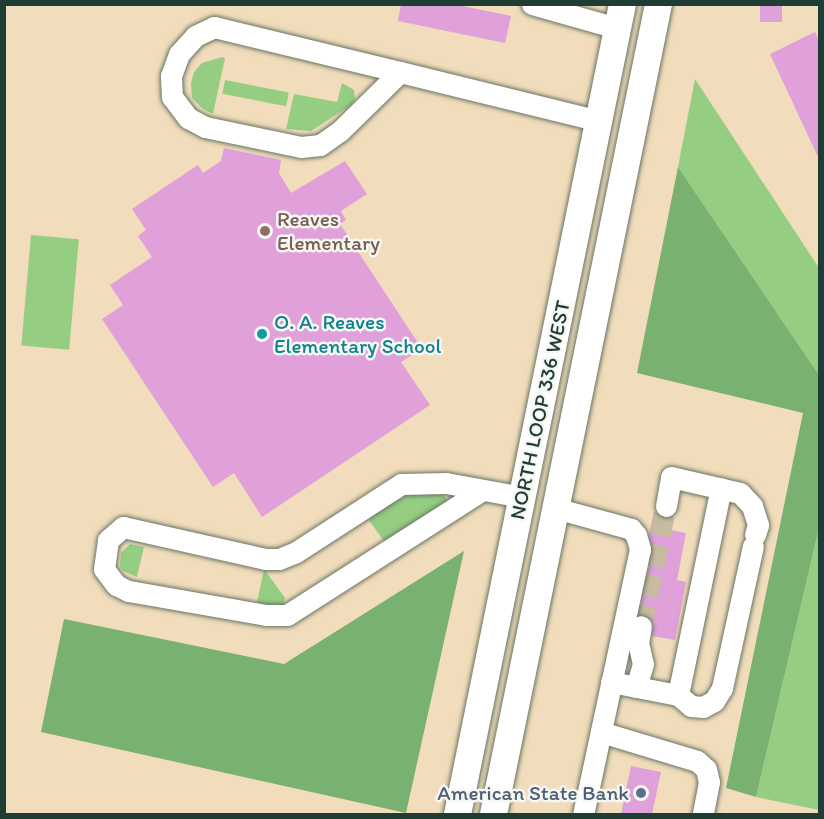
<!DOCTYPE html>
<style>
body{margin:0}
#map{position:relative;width:824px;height:819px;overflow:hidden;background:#f1dcbb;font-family:Itim,sans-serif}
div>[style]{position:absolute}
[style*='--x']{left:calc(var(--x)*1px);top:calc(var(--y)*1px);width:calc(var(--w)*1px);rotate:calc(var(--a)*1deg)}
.green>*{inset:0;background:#95ce82;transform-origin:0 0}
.forest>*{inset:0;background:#78b170}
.building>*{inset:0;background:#e0a0d9;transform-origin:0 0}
.minor-tunnel>*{height:21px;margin-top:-10.5px;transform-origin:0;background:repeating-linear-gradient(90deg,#c7bca0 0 21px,transparent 0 31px)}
.roads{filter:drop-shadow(0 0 2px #687563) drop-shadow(0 0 2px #687563)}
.minor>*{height:21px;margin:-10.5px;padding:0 10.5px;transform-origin:10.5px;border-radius:10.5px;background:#fff}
.major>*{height:27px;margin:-13.5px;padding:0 13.5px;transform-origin:13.5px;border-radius:13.5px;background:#fff}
.dots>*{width:16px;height:16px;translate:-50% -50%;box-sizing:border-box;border:3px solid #f6f6f2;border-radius:50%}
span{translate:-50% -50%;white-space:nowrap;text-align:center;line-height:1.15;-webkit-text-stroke:5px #f6f6f2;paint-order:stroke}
.education-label{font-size:21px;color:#785e54}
.left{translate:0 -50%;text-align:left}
.culture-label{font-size:21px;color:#0d838f}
.street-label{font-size:21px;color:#1f3d34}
.service-label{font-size:21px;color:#4e5e75}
.right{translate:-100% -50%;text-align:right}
.frame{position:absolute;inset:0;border:6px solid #1f3d34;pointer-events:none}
</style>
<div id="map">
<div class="green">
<div style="clip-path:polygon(222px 57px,225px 58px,213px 114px,203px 109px,192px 98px,191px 83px,194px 72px,202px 63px)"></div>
<div style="clip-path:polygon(695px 79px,819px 268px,819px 375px,678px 167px)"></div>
<div style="left:225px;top:80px;width:65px;height:14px;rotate:11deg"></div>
<div style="clip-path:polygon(342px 83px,354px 90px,355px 99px,351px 105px,311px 131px,286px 129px,294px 94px,337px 102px)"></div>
<div style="left:31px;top:235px;width:48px;height:111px;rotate:5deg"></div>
<div style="clip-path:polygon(442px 493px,448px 501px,385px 543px,367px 517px,399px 495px)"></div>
<div style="clip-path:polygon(819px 528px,819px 810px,756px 797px)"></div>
<div style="clip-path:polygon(130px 544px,144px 547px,137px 577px,123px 571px,120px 566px,121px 553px)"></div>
<div style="clip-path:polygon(264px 569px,285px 598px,283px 605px,277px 607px,257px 603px)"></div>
</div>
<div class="forest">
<div style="clip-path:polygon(678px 167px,819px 375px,819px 528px,756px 797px,726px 788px,803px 413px,637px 373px)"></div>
<div style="clip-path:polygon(464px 551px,406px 813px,41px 732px,64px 619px,284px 664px)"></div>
</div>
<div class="building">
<div style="clip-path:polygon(401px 4px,453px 4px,511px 16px,505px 43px,398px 21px)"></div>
<div style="left:760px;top:4px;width:22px;height:18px"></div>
<div style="clip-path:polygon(815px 32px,819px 41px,819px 159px,770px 54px)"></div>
<div style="clip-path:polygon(224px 148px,281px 160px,279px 173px,291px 193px,345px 161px,367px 194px,341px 211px,346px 220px,340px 224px,422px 349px,401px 362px,430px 405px,262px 517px,234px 473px,213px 487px,102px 319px,123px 305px,110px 285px,152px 257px,138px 236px,146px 230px,132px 209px,198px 165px,203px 173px,221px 161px)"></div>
<div style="clip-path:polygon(654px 511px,663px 518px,673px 516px,670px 530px,686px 533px,677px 580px,686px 582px,675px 640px,652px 636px,653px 621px,649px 616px,639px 614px,652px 552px,649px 535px)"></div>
<div style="clip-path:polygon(631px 766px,661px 772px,652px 814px,621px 814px)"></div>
</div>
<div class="minor-tunnel">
<div style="--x:641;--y:626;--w:123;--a:-78.2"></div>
</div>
<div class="roads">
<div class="minor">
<div style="--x:532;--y:4;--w:88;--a:15.8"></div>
<div style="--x:400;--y:72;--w:84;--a:135.5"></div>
<div style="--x:340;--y:131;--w:24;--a:145"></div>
<div style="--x:320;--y:145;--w:19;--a:174"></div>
<div style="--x:301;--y:147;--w:98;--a:-168.2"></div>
<div style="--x:205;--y:127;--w:19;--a:-152"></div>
<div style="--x:188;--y:118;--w:26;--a:-127"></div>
<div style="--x:172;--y:97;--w:21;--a:-93"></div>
<div style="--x:171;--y:76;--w:23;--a:-70"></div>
<div style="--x:179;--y:54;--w:24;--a:-48"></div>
<div style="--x:195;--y:36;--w:21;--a:-25"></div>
<div style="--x:214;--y:27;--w:191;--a:13.6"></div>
<div style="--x:400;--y:72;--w:205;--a:13.8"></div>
<div style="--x:481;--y:491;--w:230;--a:147.4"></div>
<div style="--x:287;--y:615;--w:21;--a:180"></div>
<div style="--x:266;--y:615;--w:140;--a:-170.1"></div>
<div style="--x:128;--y:591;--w:13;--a:-153"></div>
<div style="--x:116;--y:585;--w:20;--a:-127"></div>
<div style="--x:104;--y:569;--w:29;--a:-82"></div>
<div style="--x:108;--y:540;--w:20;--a:-41"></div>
<div style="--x:123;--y:527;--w:146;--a:12.7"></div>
<div style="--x:265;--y:559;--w:14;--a:0"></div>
<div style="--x:279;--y:559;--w:18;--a:-22"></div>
<div style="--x:296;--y:552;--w:125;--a:-32.9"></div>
<div style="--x:401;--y:484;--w:45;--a:-1.3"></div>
<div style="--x:446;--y:483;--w:77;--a:10.4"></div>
<div style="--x:666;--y:506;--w:29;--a:-80"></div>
<div style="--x:671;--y:477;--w:71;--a:13.1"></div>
<div style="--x:740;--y:493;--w:18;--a:47"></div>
<div style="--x:752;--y:506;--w:20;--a:72"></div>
<div style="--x:758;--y:525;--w:10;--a:107"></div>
<div style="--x:555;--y:508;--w:79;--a:15.4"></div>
<div style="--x:631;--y:529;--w:8;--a:50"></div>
<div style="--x:636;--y:535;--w:15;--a:74"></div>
<div style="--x:640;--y:549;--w:271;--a:102.1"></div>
<div style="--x:611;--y:682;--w:68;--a:11"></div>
<div style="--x:678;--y:695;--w:211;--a:-78.3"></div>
<div style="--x:636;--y:687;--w:24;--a:-73"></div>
<div style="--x:643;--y:664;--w:22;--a:-103"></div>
<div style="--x:638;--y:643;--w:17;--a:-80"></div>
<div style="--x:678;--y:695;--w:17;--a:40"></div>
<div style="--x:691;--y:706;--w:12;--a:5"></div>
<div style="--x:703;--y:707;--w:13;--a:-29"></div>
<div style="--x:714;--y:701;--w:15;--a:-58"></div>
<div style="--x:722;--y:688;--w:145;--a:-77.7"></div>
<div style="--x:601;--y:732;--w:100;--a:16.8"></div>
<div style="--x:697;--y:761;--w:12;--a:42"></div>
<div style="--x:706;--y:769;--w:13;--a:77"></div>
<div style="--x:709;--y:782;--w:33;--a:101"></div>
</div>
<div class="major">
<div style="--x:457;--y:814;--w:827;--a:-78.49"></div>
<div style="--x:493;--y:814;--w:827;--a:-78.49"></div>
</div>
</div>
<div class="dots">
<div style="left:265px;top:231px;background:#8d6e63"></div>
<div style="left:262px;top:334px;background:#0f9aa8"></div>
<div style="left:641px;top:793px;background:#5c6f8a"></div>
</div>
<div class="education-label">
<span class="left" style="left:277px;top:231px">Reaves<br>Elementary</span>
</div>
<div class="culture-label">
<span class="left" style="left:274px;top:334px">O. A. Reaves<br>Elementary School</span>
</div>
<div class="street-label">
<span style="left:540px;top:410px;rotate:-78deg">NORTH LOOP 336 WEST</span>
</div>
<div class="service-label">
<span class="right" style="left:629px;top:793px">American State Bank</span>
</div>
<div class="frame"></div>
</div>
